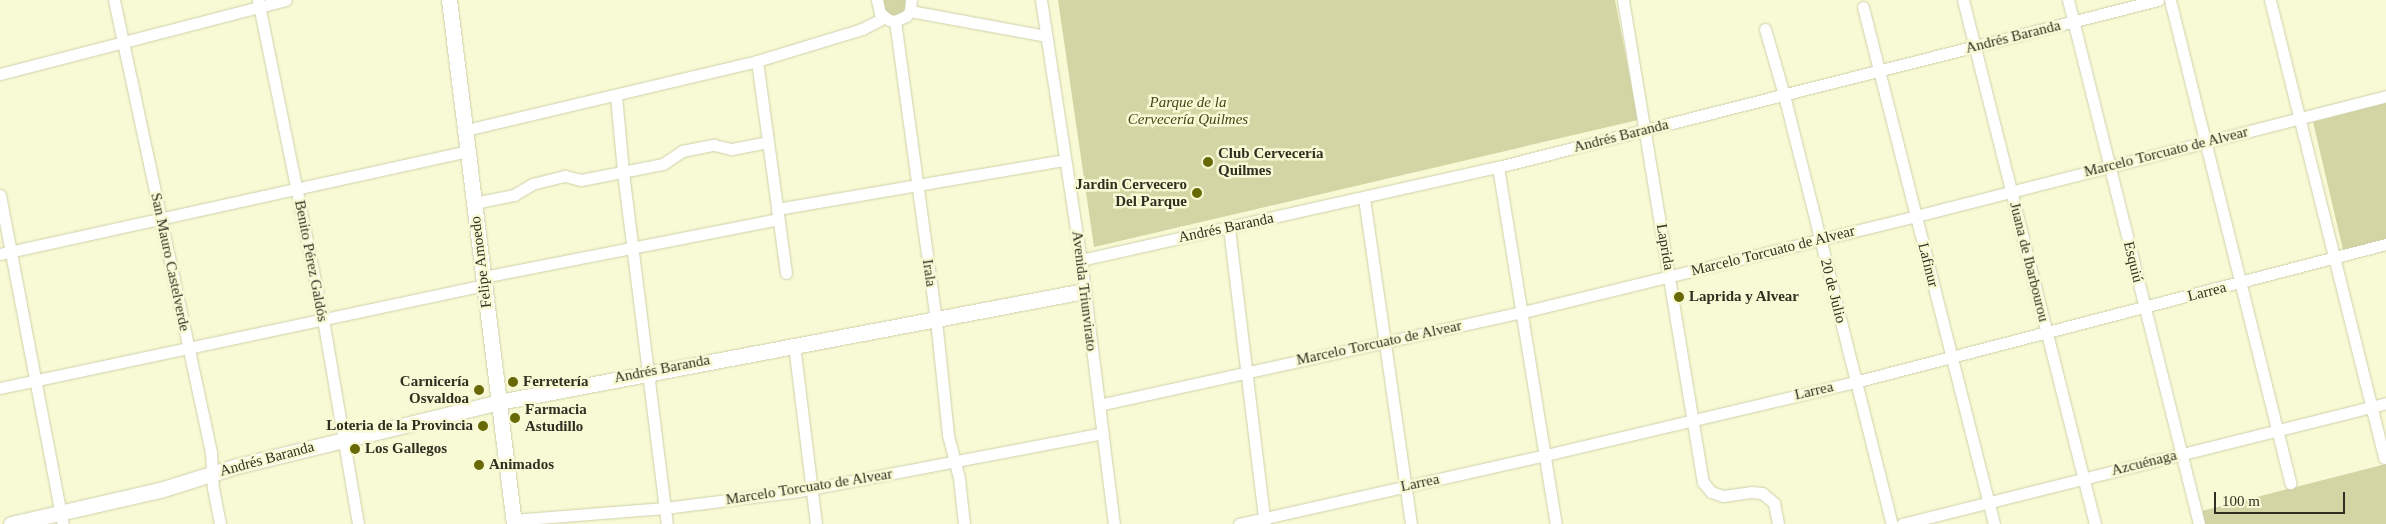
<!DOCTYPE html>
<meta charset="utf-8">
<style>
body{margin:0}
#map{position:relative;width:2386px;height:524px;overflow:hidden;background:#f8fad5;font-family:"Times New Roman",serif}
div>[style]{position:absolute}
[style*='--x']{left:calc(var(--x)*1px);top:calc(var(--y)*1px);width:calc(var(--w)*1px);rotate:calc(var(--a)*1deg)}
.green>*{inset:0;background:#d3d5a5}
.roads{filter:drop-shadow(0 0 1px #ced0ac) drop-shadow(0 0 1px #ced0ac)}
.minor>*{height:11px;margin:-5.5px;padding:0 5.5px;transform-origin:5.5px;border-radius:5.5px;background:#fff}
.major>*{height:15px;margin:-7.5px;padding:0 7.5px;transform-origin:7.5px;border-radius:7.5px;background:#fff}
.dots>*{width:14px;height:14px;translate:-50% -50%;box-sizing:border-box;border:2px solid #f8fad5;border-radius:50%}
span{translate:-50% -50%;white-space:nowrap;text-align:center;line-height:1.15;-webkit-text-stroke:5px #f8fad5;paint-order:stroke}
.street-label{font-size:15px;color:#2f3021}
.park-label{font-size:15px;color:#454516;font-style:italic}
.poi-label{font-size:15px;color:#2f3021;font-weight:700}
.left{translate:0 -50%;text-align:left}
.right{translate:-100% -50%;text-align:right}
.scale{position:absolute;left:2214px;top:492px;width:131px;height:22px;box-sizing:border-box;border:2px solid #2f3021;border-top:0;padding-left:6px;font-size:15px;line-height:18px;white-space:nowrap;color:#2f3021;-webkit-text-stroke:4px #f8fad5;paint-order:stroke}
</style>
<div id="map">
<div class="green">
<div style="clip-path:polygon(880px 0,908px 0,908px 4px,901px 16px,886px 16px)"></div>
<div style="clip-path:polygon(1058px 0,1615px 0,1638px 120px,1094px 247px)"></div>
<div style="clip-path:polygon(2386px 103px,2386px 240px,2343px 250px,2313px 122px)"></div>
<div style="clip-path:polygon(2386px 464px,2386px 524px,2205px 524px,2202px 511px)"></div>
</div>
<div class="roads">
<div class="minor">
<div style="--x:114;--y:0;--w:462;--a:77.9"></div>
<div style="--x:211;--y:452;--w:36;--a:87"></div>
<div style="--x:213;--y:488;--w:37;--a:79"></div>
<div style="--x:258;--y:0;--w:326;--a:78.5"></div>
<div style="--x:323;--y:319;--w:208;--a:80.3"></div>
<div style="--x:877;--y:0;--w:13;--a:77"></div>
<div style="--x:880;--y:13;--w:11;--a:38"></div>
<div style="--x:889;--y:20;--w:6;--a:9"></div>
<div style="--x:895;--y:21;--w:12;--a:-24"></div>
<div style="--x:906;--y:16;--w:6;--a:-51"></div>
<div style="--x:910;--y:11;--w:11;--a:-85"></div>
<div style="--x:1041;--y:0;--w:263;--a:81.3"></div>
<div style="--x:1081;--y:260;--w:266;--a:82.9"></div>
<div style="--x:1623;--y:0;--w:489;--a:80.6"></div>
<div style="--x:1703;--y:482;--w:13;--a:51"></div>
<div style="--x:1711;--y:492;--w:13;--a:18"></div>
<div style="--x:1723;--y:496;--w:28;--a:-8"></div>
<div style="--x:1751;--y:492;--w:11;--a:5"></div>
<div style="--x:1762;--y:493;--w:16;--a:40"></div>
<div style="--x:1774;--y:503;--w:21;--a:79"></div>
<div style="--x:1963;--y:0;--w:540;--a:75.86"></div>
<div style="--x:2068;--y:0;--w:540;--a:75.96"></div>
<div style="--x:2170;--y:0;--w:498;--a:76"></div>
<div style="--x:2270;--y:0;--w:472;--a:76"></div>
<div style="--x:1863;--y:7;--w:533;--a:75.78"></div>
<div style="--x:910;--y:11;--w:138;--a:10.4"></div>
<div style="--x:895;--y:21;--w:302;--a:82.2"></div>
<div style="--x:936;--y:320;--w:116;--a:84"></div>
<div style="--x:948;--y:435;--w:44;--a:75.7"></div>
<div style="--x:959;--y:478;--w:46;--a:83.8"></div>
<div style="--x:1765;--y:29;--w:69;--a:73.9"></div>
<div style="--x:1784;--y:95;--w:442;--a:75.9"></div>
<div style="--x:757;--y:61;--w:214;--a:82.2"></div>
<div style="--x:0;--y:74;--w:295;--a:-14.5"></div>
<div style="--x:616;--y:96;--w:76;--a:84.7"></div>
<div style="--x:623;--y:172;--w:355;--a:82.9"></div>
<div style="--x:466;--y:130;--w:299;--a:-13.3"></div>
<div style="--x:757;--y:61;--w:110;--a:-16.9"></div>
<div style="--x:862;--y:29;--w:25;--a:-27"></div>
<div style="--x:1498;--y:167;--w:362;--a:80.8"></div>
<div style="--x:0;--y:195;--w:335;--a:79.2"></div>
<div style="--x:1364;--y:198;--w:329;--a:81.8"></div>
<div style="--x:474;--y:203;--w:41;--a:-11.3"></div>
<div style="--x:514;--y:195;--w:21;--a:-31"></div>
<div style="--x:532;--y:184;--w:34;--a:-14"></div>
<div style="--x:565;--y:176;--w:16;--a:14"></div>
<div style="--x:581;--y:180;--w:84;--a:-11"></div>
<div style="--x:663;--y:164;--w:23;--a:-34"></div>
<div style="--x:682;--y:151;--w:33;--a:-11"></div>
<div style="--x:714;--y:145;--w:18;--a:13"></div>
<div style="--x:732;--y:149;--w:36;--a:-11"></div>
<div style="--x:777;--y:209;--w:292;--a:-9.7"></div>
<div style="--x:1229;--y:228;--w:298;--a:83.1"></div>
<div style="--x:0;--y:254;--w:479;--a:-12.4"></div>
<div style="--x:1081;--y:260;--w:427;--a:-12.6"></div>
<div style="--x:1498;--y:167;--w:681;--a:-14.2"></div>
<div style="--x:483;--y:277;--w:301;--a:-11.1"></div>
<div style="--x:794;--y:345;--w:180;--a:83"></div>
<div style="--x:0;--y:388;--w:494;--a:-12"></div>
<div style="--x:1099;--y:405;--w:434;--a:-12.4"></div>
<div style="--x:1523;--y:312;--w:405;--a:-13.7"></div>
<div style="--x:1916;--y:216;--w:485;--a:-14.3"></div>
<div style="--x:513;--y:520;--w:152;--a:-4.5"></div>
<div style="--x:665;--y:508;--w:135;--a:-7.2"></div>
<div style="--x:799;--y:491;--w:309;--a:-10.8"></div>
<div style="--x:1239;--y:524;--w:315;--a:-12.7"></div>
<div style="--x:1546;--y:455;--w:318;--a:-13.3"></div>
<div style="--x:1855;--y:382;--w:549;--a:-14.57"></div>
<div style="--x:1902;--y:524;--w:499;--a:-14"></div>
</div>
<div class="major">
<div style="--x:449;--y:0;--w:528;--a:82.93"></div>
<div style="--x:11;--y:524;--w:153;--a:-12.9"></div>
<div style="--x:160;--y:490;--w:81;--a:-17.3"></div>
<div style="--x:237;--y:466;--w:270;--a:-13.7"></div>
<div style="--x:499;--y:402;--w:595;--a:-10.74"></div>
</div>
</div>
<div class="dots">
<div style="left:1208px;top:162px;background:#686905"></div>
<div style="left:1197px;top:193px;background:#686905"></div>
<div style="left:1679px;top:297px;background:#686905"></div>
<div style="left:513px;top:382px;background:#686905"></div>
<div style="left:479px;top:390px;background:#686905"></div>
<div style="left:515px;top:418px;background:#686905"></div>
<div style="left:483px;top:426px;background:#686905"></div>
<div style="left:355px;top:449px;background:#686905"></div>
<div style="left:479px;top:465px;background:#686905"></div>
</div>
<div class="street-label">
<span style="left:2013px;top:37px;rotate:-14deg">Andrés Baranda</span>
<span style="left:1621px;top:136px;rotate:-14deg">Andrés Baranda</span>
<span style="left:2166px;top:152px;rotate:-14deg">Marcelo Torcuato de Alvear</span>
<span style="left:1226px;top:228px;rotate:-12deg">Andrés Baranda</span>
<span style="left:1665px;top:247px;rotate:80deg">Laprida</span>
<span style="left:1773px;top:251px;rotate:-14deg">Marcelo Torcuato de Alvear</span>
<span style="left:311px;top:261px;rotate:79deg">Benito Pérez Galdós</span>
<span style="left:170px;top:262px;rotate:78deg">San Mauro Castelverde</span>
<span style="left:481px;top:262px;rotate:-97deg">Felipe Amoedo</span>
<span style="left:2029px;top:262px;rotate:76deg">Juana de Ibarbourou</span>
<span style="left:2133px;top:262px;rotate:76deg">Esquiú</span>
<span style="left:1928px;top:265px;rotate:76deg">Lafinur</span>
<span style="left:929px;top:273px;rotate:82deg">Irala</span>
<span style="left:1084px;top:291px;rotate:83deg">Avenida Triunvirato</span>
<span style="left:1833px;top:291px;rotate:76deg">20 de Julio</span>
<span style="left:2207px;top:292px;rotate:-14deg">Larrea</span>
<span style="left:1379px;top:343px;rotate:-12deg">Marcelo Torcuato de Alvear</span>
<span style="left:662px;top:369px;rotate:-11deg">Andrés Baranda</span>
<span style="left:1814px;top:391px;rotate:-13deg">Larrea</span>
<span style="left:267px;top:459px;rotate:-15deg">Andrés Baranda</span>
<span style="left:2144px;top:463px;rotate:-14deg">Azcuénaga</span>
<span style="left:1420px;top:483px;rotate:-12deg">Larrea</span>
<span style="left:809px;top:487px;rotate:-9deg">Marcelo Torcuato de Alvear</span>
</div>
<div class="park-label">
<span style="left:1188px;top:111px">Parque de la<br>Cervecería Quilmes</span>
</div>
<div class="poi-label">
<span class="left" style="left:1218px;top:162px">Club Cervecería<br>Quilmes</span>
<span class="right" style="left:1187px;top:193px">Jardin Cervecero<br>Del Parque</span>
<span class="left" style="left:1689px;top:297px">Laprida y Alvear</span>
<span class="right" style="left:469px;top:390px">Carnicería<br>Osvaldoa</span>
<span class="left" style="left:523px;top:382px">Ferretería</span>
<span class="left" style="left:525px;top:418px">Farmacia<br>Astudillo</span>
<span class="right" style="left:473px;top:426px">Loteria de la Provincia</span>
<span class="left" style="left:365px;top:449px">Los Gallegos</span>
<span class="left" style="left:489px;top:465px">Animados</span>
</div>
<div class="scale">100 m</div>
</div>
